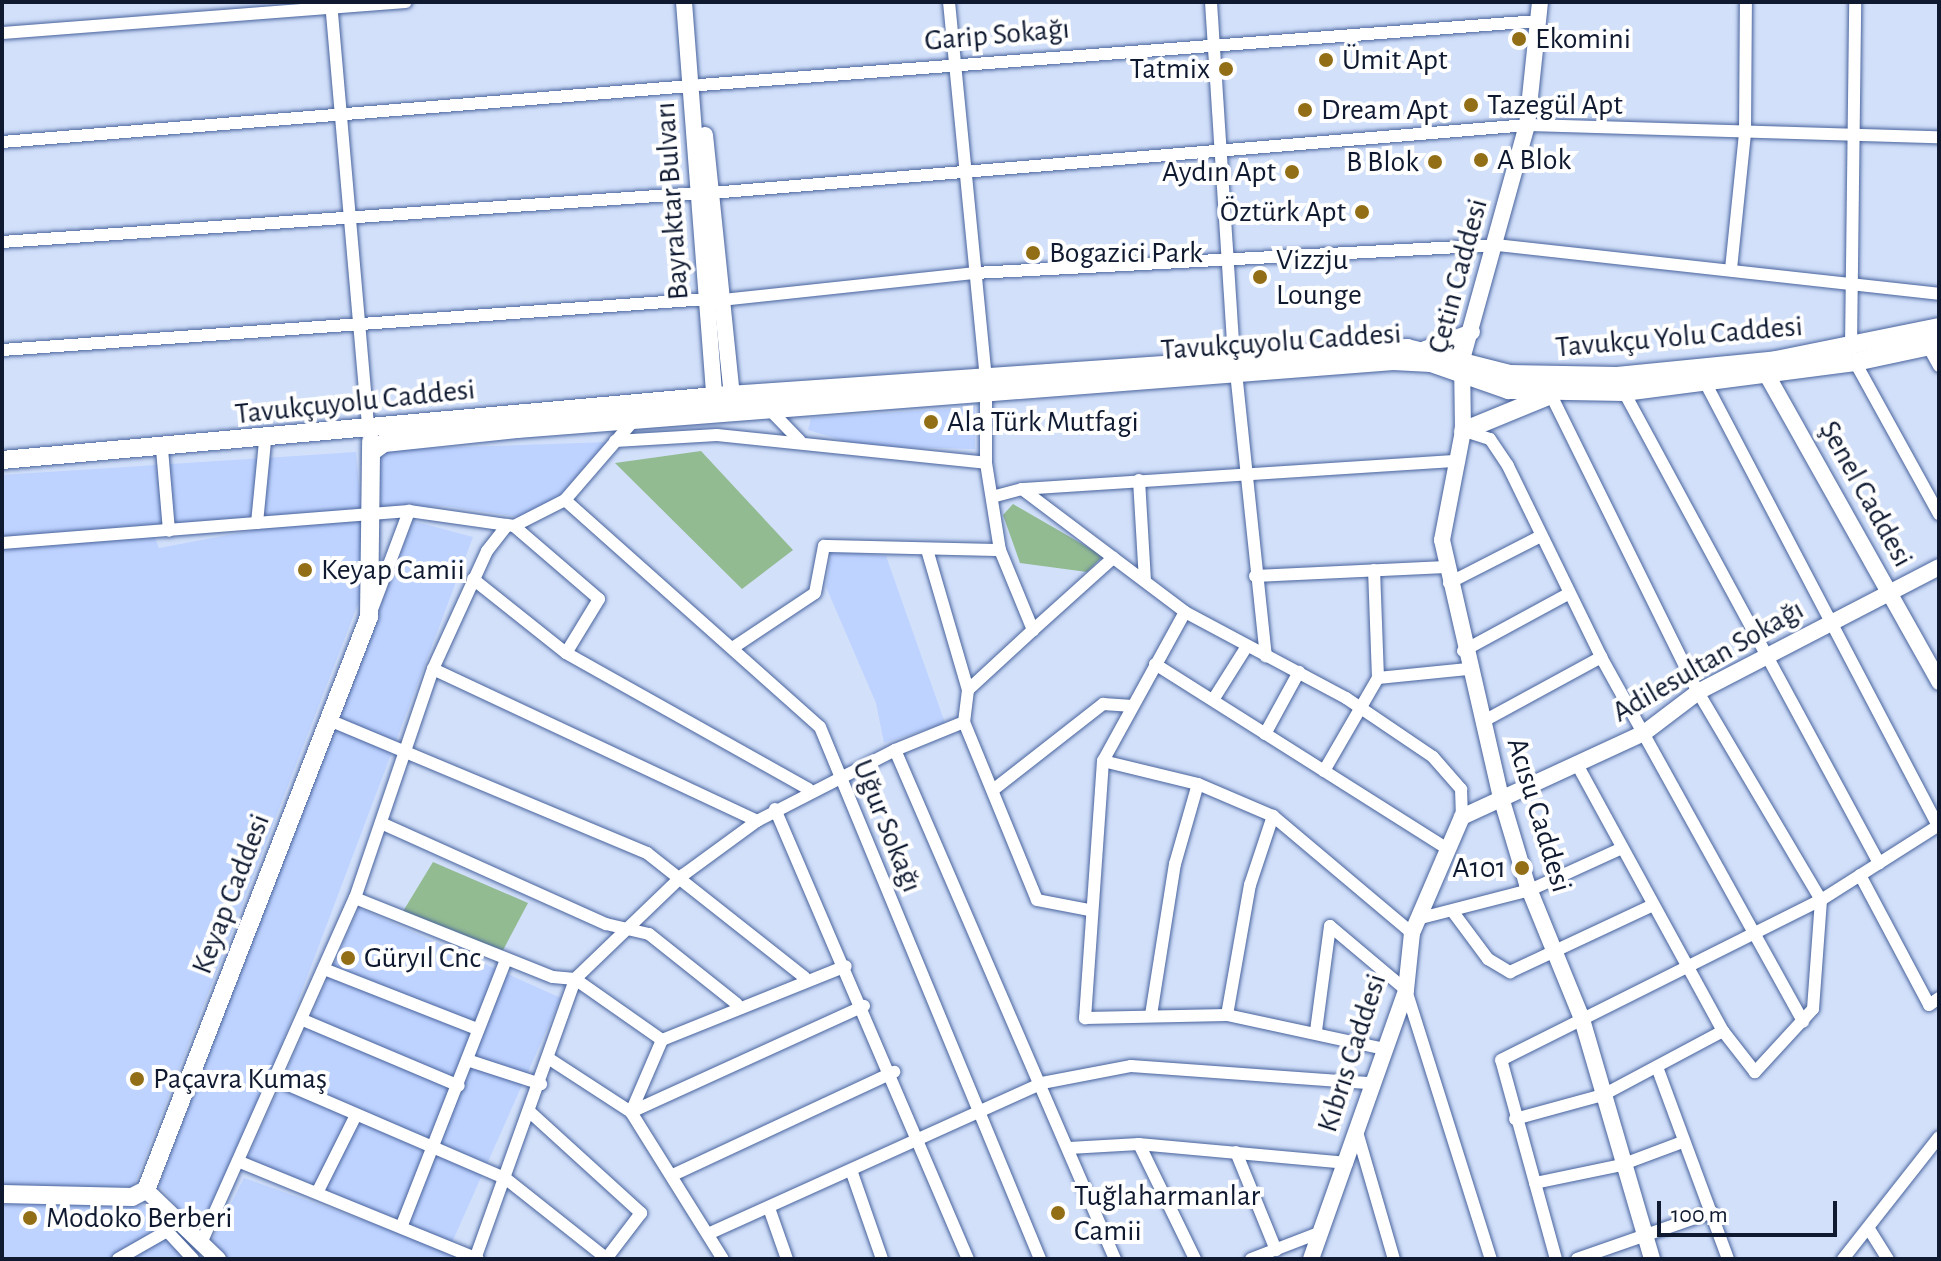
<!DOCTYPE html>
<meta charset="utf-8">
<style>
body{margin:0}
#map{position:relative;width:1941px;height:1261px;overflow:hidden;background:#d2e0fa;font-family:"Alegreya Sans",sans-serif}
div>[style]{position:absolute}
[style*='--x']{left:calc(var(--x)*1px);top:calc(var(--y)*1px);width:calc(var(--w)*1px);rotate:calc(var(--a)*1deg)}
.built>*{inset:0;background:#bed3ff;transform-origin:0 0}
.green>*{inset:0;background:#93bb92}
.roads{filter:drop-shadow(0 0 2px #48639d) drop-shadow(0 0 2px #48639d)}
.street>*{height:12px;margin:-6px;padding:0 6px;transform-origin:6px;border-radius:6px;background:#fff}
.secondary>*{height:16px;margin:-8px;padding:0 8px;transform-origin:8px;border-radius:8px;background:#fff}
.primary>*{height:18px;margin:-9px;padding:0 9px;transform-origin:9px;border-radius:9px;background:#fff}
.dots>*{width:22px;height:22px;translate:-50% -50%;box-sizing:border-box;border:4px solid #fff;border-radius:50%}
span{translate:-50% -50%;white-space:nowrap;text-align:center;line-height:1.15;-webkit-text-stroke:8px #fff;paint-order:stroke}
.street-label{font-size:30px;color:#0f1a31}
.poi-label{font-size:30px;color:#0f1a31}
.left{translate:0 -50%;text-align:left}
.right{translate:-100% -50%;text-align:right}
.frame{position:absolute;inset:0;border:4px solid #0f1a31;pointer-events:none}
.scale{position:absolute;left:1657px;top:1201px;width:180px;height:36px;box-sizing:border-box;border:4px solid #0f1a31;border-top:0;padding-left:10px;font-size:24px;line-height:28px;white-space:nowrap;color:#0f1a31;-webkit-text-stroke:6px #fff;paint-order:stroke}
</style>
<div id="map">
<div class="built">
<div style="clip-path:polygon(975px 407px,975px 449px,861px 446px,808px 430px,811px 418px)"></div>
<div style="clip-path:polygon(608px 442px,557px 503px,521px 517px,444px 506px,381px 509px,379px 450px)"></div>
<div style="clip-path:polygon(356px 452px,361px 509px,152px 530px,159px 548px,276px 526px,368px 519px,363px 591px,133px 1188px,2px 1186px,2px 475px)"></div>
<div style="clip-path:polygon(413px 521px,473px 537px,212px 1229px,195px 1229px,159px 1185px)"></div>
<div style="clip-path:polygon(831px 551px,886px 556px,945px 723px,884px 743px,876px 703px,826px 587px)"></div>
<div style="left:359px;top:908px;width:221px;height:280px;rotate:24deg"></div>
<div style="clip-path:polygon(244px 1178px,470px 1258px,219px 1259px,208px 1249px)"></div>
<div style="clip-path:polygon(2px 1200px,143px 1206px,196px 1259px,2px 1259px)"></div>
</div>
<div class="green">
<div style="clip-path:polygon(701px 451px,793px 550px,742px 589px,615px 463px)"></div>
<div style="clip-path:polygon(1013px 504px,1103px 556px,1087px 572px,1020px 563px,1003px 515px)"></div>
<div style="clip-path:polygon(433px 862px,528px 903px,501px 954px,402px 913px)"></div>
</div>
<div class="roads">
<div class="street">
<div style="--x:331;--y:2;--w:427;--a:85"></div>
<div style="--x:949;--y:2;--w:377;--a:84.4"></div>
<div style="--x:1211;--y:2;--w:356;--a:86.3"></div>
<div style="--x:2;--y:33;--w:405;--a:-4.4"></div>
<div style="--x:700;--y:85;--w:840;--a:-4.37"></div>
<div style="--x:2;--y:142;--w:691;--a:-4.65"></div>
<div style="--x:711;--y:193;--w:819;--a:-4.76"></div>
<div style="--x:1527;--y:125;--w:412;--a:1.7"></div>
<div style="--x:2;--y:242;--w:699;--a:-4.02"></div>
<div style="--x:1731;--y:269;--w:137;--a:-84.1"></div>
<div style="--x:1745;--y:133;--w:131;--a:-89.6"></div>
<div style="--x:722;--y:300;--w:254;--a:-6.1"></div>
<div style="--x:975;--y:273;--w:523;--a:-3.07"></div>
<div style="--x:1497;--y:245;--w:445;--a:6.3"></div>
<div style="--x:1928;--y:346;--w:23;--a:61"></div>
<div style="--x:1851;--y:347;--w:345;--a:-89.3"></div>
<div style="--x:2;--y:350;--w:707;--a:-4.14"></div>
<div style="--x:1855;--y:362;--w:174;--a:61.1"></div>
<div style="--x:1236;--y:372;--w:286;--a:84"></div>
<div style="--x:1706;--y:384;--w:499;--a:62.3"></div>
<div style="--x:1624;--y:392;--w:536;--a:61.57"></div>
<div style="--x:986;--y:393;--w:70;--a:90"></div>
<div style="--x:986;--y:463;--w:88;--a:80.9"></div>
<div style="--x:1000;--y:550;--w:87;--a:67.6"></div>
<div style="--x:1033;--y:630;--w:88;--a:137.3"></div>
<div style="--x:968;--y:690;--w:32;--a:97"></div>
<div style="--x:964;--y:722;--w:192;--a:67.7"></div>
<div style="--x:1037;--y:900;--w:53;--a:10.9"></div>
<div style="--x:1551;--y:395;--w:331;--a:63.7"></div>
<div style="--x:1698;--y:692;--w:242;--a:59.4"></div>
<div style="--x:1821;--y:900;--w:109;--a:94.2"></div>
<div style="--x:1813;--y:1009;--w:86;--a:132.6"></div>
<div style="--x:1755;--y:1072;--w:52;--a:-128"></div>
<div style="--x:1723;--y:1031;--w:306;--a:-118.7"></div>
<div style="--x:770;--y:410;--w:43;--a:45.9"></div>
<div style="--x:1465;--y:431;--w:26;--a:18"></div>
<div style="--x:1490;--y:439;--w:32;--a:56"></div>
<div style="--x:1508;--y:466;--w:212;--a:64"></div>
<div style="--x:1601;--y:657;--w:417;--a:61"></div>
<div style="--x:615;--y:441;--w:102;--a:-3.4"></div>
<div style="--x:717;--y:435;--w:270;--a:5.9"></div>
<div style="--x:162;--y:449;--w:82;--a:85.1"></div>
<div style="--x:1139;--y:480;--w:100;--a:86.6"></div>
<div style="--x:1022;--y:489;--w:204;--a:37"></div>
<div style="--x:1185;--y:612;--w:183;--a:28.1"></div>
<div style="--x:1346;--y:698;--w:105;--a:34.1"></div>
<div style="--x:1433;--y:757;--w:43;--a:48.8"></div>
<div style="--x:1461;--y:789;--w:28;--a:88"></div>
<div style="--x:992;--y:497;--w:31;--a:-15"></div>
<div style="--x:1022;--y:489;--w:438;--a:-3.7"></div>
<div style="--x:565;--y:500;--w:341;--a:41.7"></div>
<div style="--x:820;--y:727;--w:576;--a:67.53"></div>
<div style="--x:257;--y:523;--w:81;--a:-84.4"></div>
<div style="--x:514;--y:526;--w:112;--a:40.7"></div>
<div style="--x:599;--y:599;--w:63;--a:121.4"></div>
<div style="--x:2;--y:543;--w:408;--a:-4.5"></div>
<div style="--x:409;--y:511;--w:106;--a:8.1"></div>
<div style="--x:514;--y:526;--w:57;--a:-27"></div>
<div style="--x:565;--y:500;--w:107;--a:-49.2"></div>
<div style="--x:928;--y:553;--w:143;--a:73.7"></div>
<div style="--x:1255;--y:576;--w:191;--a:-2.7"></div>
<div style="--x:473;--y:579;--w:119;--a:38.5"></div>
<div style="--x:566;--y:653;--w:278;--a:29.3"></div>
<div style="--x:1449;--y:583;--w:103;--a:-27.1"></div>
<div style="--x:373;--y:607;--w:103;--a:-69.4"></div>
<div style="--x:1185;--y:612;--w:170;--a:118.8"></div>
<div style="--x:1103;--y:761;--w:258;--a:94"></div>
<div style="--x:1085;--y:1018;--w:142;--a:-1.2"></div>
<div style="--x:1227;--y:1015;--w:157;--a:12.2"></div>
<div style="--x:1033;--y:630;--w:108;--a:-42"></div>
<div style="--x:734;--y:647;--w:97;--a:-33.7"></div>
<div style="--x:815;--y:593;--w:48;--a:-79.2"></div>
<div style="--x:824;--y:546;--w:176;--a:1.3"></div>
<div style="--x:1463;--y:651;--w:119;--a:-28.5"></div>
<div style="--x:1155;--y:664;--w:342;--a:32.3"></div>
<div style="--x:433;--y:669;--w:358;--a:25.1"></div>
<div style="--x:1378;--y:678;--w:90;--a:-5.7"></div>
<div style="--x:1213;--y:700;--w:64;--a:-57.8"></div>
<div style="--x:329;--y:720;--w:345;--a:22.7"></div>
<div style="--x:647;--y:853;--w:201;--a:38.3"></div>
<div style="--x:964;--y:722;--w:74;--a:157.9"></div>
<div style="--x:895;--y:750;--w:555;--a:66.63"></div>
<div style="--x:1482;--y:722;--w:136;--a:-28.6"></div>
<div style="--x:1265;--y:734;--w:71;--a:-61.3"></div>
<div style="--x:1103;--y:761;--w:98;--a:13.6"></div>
<div style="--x:1198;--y:784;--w:82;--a:23.1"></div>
<div style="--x:1273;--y:816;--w:182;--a:40.1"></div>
<div style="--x:1324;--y:771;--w:108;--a:-59.9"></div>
<div style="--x:1378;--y:678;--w:108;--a:-92.1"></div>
<div style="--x:993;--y:790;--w:140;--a:-38"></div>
<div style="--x:1103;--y:704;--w:26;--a:4"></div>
<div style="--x:775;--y:809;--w:490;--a:66.8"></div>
<div style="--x:381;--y:823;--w:247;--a:24.2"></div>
<div style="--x:606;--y:924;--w:44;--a:13.1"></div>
<div style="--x:649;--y:934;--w:112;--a:38.5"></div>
<div style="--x:1860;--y:875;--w:147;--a:62"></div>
<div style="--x:1929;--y:1005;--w:12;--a:-35"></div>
<div style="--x:355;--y:898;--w:213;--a:21.8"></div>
<div style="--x:553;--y:977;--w:22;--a:5"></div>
<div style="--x:575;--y:979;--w:106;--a:35"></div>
<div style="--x:1453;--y:912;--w:59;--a:53.3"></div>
<div style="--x:1488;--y:959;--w:26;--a:31"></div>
<div style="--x:1510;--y:972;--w:158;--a:-25.1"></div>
<div style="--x:1417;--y:919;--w:117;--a:-14.4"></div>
<div style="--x:1530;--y:890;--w:101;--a:-24.5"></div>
<div style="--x:324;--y:969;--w:164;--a:21.4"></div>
<div style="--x:1151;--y:1015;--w:153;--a:-81"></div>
<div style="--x:1175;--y:864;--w:83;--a:-74"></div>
<div style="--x:1227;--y:1015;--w:132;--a:-80"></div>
<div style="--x:1250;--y:885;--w:73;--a:-71.6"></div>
<div style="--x:303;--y:1020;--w:169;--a:22.9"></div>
<div style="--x:1316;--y:1031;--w:106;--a:-82.4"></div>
<div style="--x:1330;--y:926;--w:99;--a:40.1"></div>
<div style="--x:1406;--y:990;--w:282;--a:72.5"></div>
<div style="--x:548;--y:1058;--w:99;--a:33"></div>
<div style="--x:631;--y:1112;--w:173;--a:58"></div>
<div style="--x:467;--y:1060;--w:78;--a:18"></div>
<div style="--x:1657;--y:1067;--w:205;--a:69.7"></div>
<div style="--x:277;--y:1080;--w:248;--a:23.3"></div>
<div style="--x:505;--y:1178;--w:129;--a:38.4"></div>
<div style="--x:631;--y:1112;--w:78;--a:-66.7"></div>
<div style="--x:662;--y:1040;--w:198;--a:-21.9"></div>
<div style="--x:631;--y:1112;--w:256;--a:-24.5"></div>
<div style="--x:531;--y:1113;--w:149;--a:42.3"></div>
<div style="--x:641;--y:1213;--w:58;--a:127.3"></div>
<div style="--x:1515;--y:1119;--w:91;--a:-15.3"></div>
<div style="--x:1603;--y:1095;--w:136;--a:-28.1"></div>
<div style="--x:1357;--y:1132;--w:132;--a:73.8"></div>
<div style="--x:1139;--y:1144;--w:128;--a:64"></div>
<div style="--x:1069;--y:1148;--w:70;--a:-3.3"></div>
<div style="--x:1139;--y:1144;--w:209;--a:5.2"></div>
<div style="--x:1236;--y:1152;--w:106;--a:67.8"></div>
<div style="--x:240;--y:1162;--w:257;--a:22.2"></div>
<div style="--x:851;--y:1170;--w:94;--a:70.8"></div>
<div style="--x:675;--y:1174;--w:242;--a:-25"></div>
<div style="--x:1535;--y:1183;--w:88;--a:-11.8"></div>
<div style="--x:1621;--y:1165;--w:66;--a:-20.4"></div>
<div style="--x:319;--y:1189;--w:83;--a:-63.4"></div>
<div style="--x:769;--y:1208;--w:54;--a:70.6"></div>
<div style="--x:402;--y:1225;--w:285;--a:-68.6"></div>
<div style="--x:1869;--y:1229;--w:36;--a:58"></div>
<div style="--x:708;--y:1234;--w:367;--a:-24.3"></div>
<div style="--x:1042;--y:1083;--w:91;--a:-10.8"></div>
<div style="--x:1131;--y:1066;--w:237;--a:4.1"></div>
<div style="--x:202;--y:1241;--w:376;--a:-66"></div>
<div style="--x:355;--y:898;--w:242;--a:-71.2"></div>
<div style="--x:433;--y:669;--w:130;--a:-65.4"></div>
<div style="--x:487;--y:551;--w:31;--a:-52"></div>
<div style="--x:118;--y:1259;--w:56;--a:-29.7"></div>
<div style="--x:167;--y:1231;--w:38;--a:47"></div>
<div style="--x:475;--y:1259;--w:297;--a:-70.3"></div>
<div style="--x:575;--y:979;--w:150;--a:-43.9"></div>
<div style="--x:683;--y:875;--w:92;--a:-36.1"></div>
<div style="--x:757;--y:821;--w:155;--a:-27.2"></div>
<div style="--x:1251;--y:1259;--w:75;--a:-21.1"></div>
<div style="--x:1556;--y:1259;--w:206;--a:-105.4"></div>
<div style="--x:1501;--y:1060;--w:358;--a:-26.6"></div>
<div style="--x:1821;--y:900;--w:140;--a:-32.4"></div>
<div style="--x:1577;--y:1259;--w:143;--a:-19.2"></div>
<div style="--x:1843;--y:1259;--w:155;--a:-51.8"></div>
</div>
<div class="secondary">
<div style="--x:684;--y:2;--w:406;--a:85.6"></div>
<div style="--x:1540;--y:2;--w:124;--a:96"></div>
<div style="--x:1527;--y:125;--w:243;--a:105.5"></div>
<div style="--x:1462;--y:359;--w:72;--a:89.2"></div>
<div style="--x:1463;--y:431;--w:111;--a:100.9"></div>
<div style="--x:1442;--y:540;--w:261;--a:77.1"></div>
<div style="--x:1500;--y:794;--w:94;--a:73.3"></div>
<div style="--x:1527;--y:884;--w:143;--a:67.8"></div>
<div style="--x:1581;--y:1016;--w:253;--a:73.7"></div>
<div style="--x:705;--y:135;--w:272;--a:84.1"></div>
<div style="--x:1425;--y:349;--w:50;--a:-19.9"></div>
<div style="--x:1767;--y:375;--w:352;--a:60.7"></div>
<div style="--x:146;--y:1190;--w:100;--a:43.8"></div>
<div style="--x:1311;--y:1259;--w:285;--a:-70.5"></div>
<div style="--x:1406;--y:990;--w:57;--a:-84"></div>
<div style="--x:1412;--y:933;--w:126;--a:-66.7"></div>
<div style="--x:1462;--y:817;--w:200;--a:-24.8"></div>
<div style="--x:1644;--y:733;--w:68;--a:-37.2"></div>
<div style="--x:1698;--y:692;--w:271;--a:-27.4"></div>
</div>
<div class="primary">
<div style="--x:1463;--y:431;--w:90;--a:-22.3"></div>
<div style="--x:373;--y:451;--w:14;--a:-36"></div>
<div style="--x:384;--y:443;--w:134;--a:-6"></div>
<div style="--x:517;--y:429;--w:879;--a:-4.44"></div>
<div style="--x:1393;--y:361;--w:38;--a:3"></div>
<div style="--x:1431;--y:363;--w:82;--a:19.3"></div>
<div style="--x:1508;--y:390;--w:116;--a:1"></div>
<div style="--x:1624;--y:392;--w:233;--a:-7.4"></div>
<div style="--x:1855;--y:362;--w:86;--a:-12.1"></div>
<div style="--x:2;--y:460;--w:716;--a:-5.13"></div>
<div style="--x:715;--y:396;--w:694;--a:-3.97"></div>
<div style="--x:1407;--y:348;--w:106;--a:14.2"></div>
<div style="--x:1510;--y:374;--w:107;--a:1.1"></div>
<div style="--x:1617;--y:376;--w:160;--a:-5.7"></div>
<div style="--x:1776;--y:360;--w:166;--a:-11.4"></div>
<div style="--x:2;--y:1194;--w:130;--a:1.3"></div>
<div style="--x:132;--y:1197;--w:16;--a:-27"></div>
<div style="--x:146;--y:1190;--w:615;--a:-68.74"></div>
<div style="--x:369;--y:617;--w:176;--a:-89.3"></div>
</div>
</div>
<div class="dots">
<div style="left:1519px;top:39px;background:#926f16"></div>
<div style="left:1326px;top:60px;background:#926f16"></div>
<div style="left:1226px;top:69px;background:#926f16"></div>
<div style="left:1471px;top:105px;background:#926f16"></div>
<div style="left:1305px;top:110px;background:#926f16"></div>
<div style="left:1481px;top:160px;background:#926f16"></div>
<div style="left:1435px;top:162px;background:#926f16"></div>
<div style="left:1292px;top:172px;background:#926f16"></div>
<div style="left:1362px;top:212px;background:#926f16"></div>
<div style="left:1033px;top:253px;background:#926f16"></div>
<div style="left:1260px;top:277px;background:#926f16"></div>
<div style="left:931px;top:422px;background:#926f16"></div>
<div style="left:305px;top:570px;background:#926f16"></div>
<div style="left:1522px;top:868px;background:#926f16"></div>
<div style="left:348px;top:958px;background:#926f16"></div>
<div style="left:137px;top:1079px;background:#926f16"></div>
<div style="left:1058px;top:1213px;background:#926f16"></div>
<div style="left:30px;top:1218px;background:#926f16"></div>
</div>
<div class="street-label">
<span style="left:997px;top:35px;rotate:-5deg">Garip Sokağı</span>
<span style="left:672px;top:201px;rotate:-94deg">Bayraktar Bulvarı</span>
<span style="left:1458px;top:276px;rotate:-75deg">Çetin Caddesi</span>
<span style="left:1679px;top:337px;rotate:-5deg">Tavukçu Yolu Caddesi</span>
<span style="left:1281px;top:342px;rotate:-4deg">Tavukçuyolu Caddesi</span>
<span style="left:355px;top:402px;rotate:-6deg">Tavukçuyolu Caddesi</span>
<span style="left:1866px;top:494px;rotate:61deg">Şenel Caddesi</span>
<span style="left:1708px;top:661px;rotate:-30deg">Adilesultan Sokağı</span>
<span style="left:1539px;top:815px;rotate:73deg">Acısu Caddesi</span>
<span style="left:887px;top:826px;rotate:68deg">Uğur Sokağı</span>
<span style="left:231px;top:894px;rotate:-69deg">Keyap Caddesi</span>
<span style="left:1352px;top:1053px;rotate:-72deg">Kıbrıs Caddesi</span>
</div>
<div class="poi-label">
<span class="left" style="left:1535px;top:39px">Ekomini</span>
<span class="left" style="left:1342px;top:60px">Ümit Apt</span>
<span class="right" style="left:1210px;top:69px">Tatmix</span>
<span class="left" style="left:1487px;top:105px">Tazegül Apt</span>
<span class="left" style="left:1321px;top:110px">Dream Apt</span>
<span class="left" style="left:1497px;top:160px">A Blok</span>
<span class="right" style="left:1419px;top:162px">B Blok</span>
<span class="right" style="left:1276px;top:172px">Aydın Apt</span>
<span class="right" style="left:1346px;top:212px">Öztürk Apt</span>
<span class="left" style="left:1049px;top:253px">Bogazici Park</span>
<span class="left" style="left:1276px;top:277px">Vizzju<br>Lounge</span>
<span class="left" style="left:947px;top:422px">Ala Türk Mutfagi</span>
<span class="left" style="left:321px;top:570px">Keyap Camii</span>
<span class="right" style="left:1506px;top:868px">A101</span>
<span class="left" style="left:364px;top:958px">Güryıl Cnc</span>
<span class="left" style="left:153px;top:1079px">Paçavra Kumaş</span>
<span class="left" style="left:1074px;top:1213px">Tuğlaharmanlar<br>Camii</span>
<span class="left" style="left:46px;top:1218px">Modoko Berberi</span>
</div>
<div class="frame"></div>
<div class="scale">100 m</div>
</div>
